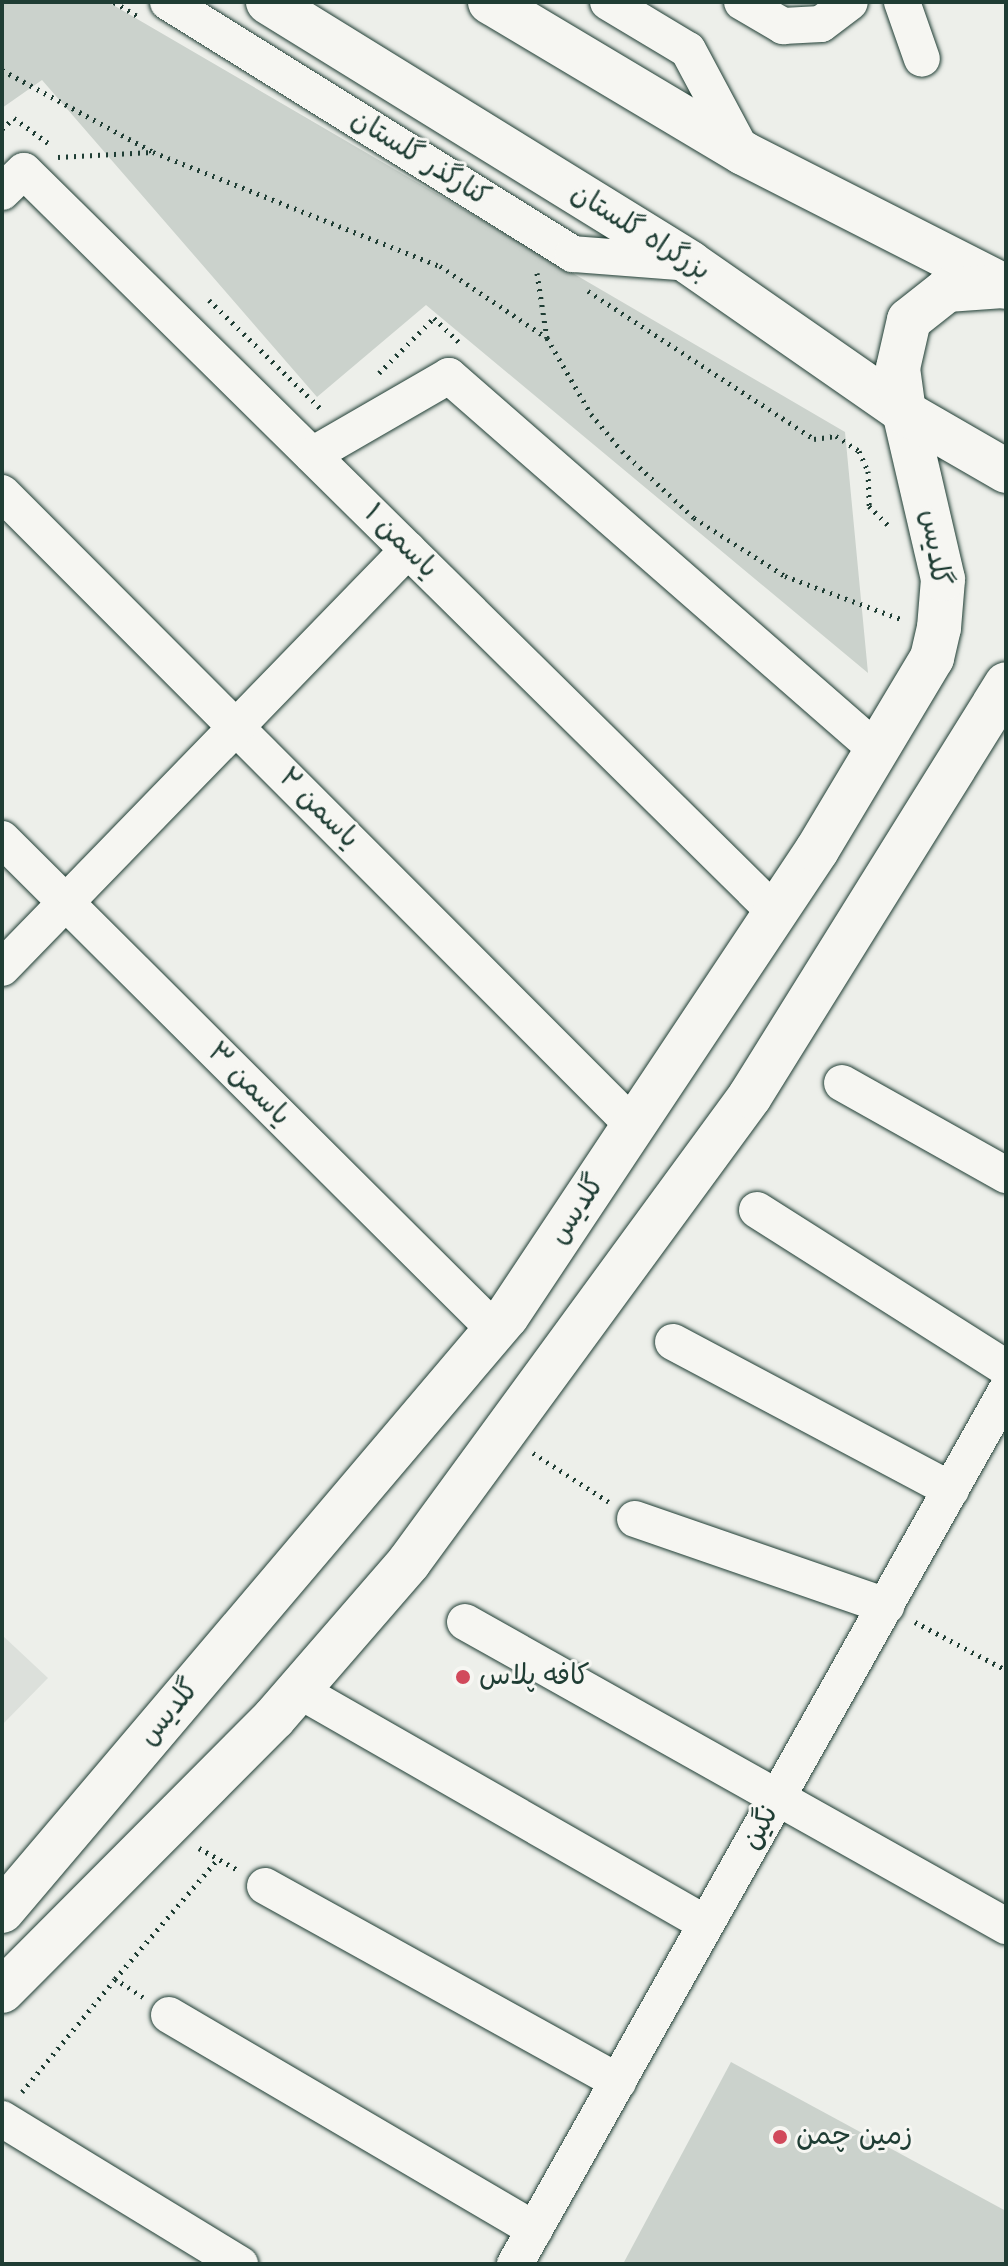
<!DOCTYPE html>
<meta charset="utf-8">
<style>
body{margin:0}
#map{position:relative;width:1008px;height:2266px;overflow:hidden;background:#edefea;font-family:Mynerve,"Playpen Sans Arabic",sans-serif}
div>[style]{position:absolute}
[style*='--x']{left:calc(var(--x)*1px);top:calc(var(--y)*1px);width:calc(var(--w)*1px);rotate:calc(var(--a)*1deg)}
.built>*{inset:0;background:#dce0db}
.green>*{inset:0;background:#cbd2cc}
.path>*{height:5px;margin-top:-2.5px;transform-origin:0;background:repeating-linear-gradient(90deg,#1f3d34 0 2px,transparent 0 8px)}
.roads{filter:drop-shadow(0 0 2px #1f3d34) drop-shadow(0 0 2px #1f3d34)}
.minor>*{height:36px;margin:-18px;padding:0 18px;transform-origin:18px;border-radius:18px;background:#f6f6f2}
.major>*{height:44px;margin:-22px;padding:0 22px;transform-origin:22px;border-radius:22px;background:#f6f6f2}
.highway>*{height:44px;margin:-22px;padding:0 22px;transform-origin:22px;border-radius:22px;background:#f6f6f2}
.dots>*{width:22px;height:22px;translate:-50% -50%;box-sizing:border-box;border:4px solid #f6f6f2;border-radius:50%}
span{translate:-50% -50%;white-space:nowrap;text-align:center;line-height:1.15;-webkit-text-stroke:6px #f6f6f2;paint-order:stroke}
.street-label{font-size:28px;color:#1f3d34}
.poi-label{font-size:28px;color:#1f3d34}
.left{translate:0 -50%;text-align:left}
.frame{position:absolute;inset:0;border:4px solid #1f3d34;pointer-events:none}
</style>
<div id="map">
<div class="built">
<div style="clip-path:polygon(2px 1635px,48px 1678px,2px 1725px)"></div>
</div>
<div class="green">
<div style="clip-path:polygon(2px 2px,108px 2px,845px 432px,868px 673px,426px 305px,317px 397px,42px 80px,2px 108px)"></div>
<div style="clip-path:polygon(731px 2062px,1006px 2211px,1006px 2264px,623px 2264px)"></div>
</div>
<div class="path">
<div style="--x:114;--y:2;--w:27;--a:31"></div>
<div style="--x:2;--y:70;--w:172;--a:28.5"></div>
<div style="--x:153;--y:152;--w:309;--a:21.7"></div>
<div style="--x:440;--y:266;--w:129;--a:33.9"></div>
<div style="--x:547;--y:338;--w:88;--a:59.9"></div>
<div style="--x:591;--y:414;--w:48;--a:50"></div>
<div style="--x:622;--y:451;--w:98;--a:42.9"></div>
<div style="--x:694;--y:518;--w:108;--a:32.5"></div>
<div style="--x:785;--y:576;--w:126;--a:20.4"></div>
<div style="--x:2;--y:129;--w:16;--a:-43"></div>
<div style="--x:14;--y:118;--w:42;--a:36.3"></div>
<div style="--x:58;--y:157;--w:94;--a:-3"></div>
<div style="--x:537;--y:273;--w:66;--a:81.3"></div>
<div style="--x:588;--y:291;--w:270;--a:33.2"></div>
<div style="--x:814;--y:439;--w:22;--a:-8"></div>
<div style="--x:836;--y:436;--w:27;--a:33"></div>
<div style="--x:859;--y:451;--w:22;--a:66"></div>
<div style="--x:868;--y:471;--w:35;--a:88"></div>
<div style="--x:869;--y:506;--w:30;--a:45"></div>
<div style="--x:209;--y:300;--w:159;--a:44.2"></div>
<div style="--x:379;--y:373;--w:78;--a:-45"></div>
<div style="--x:434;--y:318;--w:36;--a:44"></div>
<div style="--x:533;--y:1453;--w:90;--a:32.8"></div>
<div style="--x:915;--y:1622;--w:103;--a:27.8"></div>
<div style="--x:199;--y:1848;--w:43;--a:29.6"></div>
<div style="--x:143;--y:1997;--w:33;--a:-147"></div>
<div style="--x:115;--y:1979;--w:158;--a:-49.4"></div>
<div style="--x:22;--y:2092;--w:146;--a:-50.5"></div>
</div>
<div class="roads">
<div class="minor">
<div style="--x:168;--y:2;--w:477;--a:31.9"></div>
<div style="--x:573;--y:254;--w:117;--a:4.4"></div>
<div style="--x:608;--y:2;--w:93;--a:31"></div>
<div style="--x:688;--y:50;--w:117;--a:61.9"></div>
<div style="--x:742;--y:2;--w:48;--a:30.3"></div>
<div style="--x:783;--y:26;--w:38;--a:-3"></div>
<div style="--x:821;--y:24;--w:36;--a:-37"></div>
<div style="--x:902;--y:2;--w:60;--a:70.7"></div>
<div style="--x:2;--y:192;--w:30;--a:-44"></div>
<div style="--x:24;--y:171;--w:1056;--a:44.62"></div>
<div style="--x:312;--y:455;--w:158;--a:-30"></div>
<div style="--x:449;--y:376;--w:568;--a:41.15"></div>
<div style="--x:2;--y:493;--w:894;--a:45.05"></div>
<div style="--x:2;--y:839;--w:696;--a:44.88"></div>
<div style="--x:2;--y:968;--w:583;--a:-45.83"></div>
<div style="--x:842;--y:1083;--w:188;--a:29.3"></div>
<div style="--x:757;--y:1210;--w:295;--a:32.4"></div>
<div style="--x:673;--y:1342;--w:315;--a:28"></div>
<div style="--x:635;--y:1519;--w:266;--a:19.1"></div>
<div style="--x:465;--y:1622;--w:621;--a:29.33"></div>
<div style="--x:298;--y:1690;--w:470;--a:29.8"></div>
<div style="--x:265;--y:1886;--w:404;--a:29"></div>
<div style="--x:169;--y:2015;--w:424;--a:30.4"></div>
<div style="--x:2;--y:2119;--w:279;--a:31.4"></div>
<div style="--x:515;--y:2264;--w:1002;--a:-60.65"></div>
</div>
<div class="major">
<div style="--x:2;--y:1911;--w:780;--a:-49.68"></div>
<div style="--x:507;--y:1316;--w:560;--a:-56.37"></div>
<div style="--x:817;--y:850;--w:224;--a:-59.1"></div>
<div style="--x:932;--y:658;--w:31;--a:-77"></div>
<div style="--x:939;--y:628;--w:49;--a:-85.3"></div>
<div style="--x:943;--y:579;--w:171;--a:-103.1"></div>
<div style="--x:2;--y:1991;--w:385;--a:-45.1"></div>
<div style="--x:274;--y:1718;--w:206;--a:-49.1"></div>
<div style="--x:409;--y:1562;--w:577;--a:-53.8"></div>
<div style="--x:750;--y:1096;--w:485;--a:-58.1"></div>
</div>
<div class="highway">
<div style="--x:268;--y:2;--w:496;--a:31.7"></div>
<div style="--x:690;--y:263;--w:261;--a:34.8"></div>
<div style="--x:904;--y:412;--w:118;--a:30"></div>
<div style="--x:490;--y:2;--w:295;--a:30.8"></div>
<div style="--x:743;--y:153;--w:295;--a:27"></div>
<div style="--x:904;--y:412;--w:44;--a:-97.8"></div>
<div style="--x:898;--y:368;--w:49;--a:-77.1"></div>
<div style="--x:909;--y:320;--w:48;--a:-38.3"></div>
<div style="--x:947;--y:290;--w:56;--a:-4.1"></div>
</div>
</div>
<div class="dots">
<div style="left:463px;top:1677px;background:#d1495b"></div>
<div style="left:780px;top:2137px;background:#d1495b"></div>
</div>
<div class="street-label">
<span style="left:420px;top:159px;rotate:32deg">کنارگذر گلستان</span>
<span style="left:640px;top:233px;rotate:32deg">بزرگراه گلستان</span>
<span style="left:400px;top:542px;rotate:45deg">یاسمن ۱</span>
<span style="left:934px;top:548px;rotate:82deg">گلدیس</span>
<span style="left:318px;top:809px;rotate:45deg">یاسمن ۲</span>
<span style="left:248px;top:1085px;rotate:45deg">یاسمن ۳</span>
<span style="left:578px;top:1210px;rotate:-56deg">گلدیس</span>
<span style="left:170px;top:1713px;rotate:-50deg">گلدیس</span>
<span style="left:761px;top:1828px;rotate:-61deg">نگین</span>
</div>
<div class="poi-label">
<span class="left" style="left:479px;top:1677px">کافه پلاس</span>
<span class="left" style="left:796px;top:2137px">زمین چمن</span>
</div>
<div class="frame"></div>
</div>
